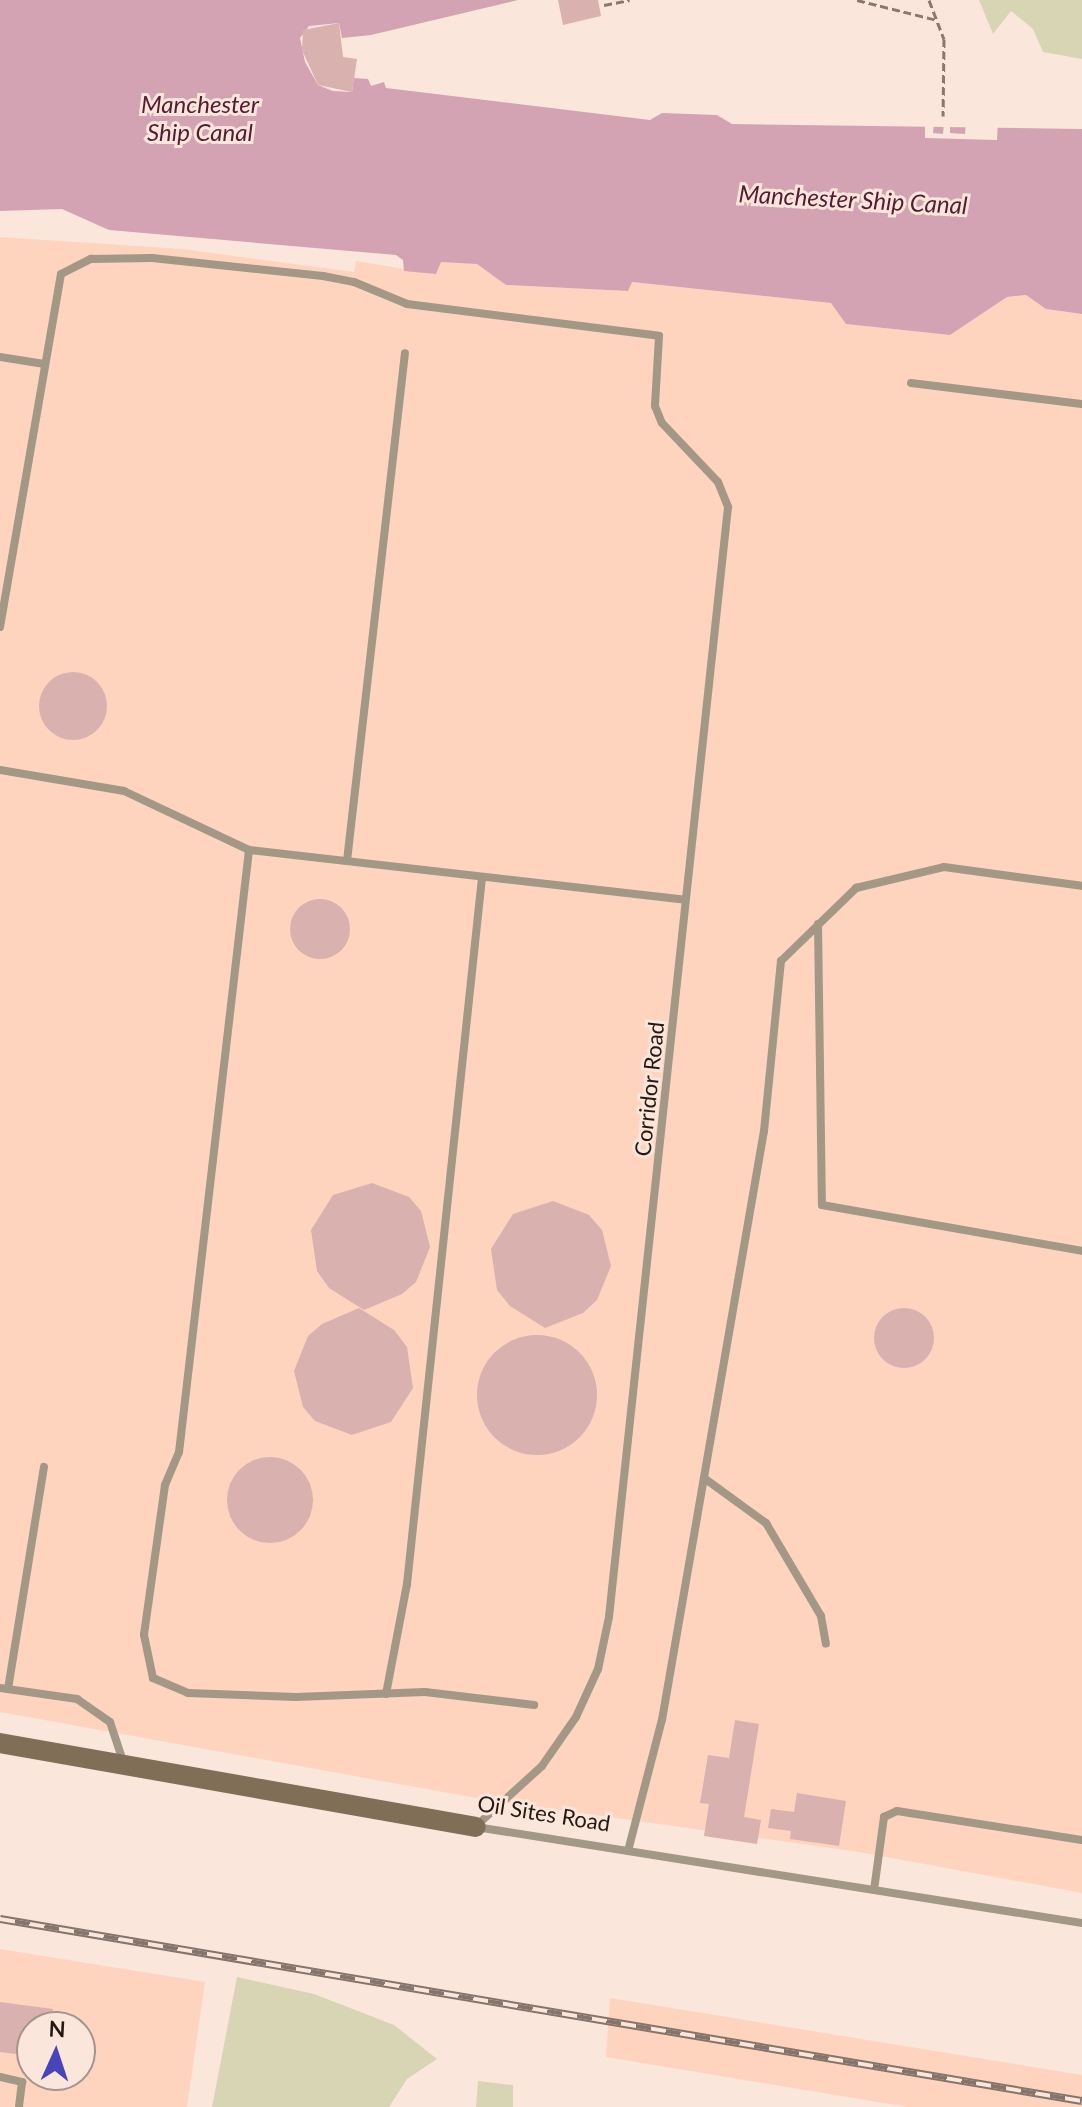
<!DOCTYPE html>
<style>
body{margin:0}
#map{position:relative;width:1082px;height:2107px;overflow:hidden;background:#fbe6db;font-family:Lato,sans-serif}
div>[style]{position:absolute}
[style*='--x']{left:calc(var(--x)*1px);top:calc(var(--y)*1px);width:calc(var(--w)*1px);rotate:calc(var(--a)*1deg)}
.built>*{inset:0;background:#fed4be}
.green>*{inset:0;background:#d8d5b5}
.water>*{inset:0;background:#d4a3b3}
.pier>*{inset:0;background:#fbe6db}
.building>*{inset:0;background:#d9b1af}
.round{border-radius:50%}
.path>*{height:3px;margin-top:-1.5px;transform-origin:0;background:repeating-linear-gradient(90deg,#88786f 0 8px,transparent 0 12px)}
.lane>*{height:8px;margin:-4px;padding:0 4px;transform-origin:4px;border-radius:4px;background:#a39786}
.secondary>*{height:20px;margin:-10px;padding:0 10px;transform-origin:10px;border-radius:10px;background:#806e56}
.rail>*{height:8px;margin-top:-4px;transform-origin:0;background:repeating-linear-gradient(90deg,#fbe6db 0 15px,#84746b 0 30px);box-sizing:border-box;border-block:2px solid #84746b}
span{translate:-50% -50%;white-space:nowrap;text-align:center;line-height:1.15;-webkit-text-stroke:6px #fbe6db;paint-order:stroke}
.street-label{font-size:22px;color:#251912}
.water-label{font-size:24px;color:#551a34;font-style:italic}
.north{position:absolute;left:16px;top:2011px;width:80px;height:80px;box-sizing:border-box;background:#fbe6db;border:2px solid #a5948b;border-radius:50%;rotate:3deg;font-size:22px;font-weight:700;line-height:32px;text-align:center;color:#251912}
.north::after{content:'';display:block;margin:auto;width:28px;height:36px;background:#4844ba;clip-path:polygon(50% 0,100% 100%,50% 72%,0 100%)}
</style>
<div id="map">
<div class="built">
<div style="clip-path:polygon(0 237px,182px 249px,354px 272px,356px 261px,435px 274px,441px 262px,476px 263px,506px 285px,628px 291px,631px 282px,831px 303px,847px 324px,950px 335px,1007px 297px,1026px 295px,1046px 309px,1082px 314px,1082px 1893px,859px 1852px,482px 1799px,0 1712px)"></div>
<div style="clip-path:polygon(evenodd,0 1949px,205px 1982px,187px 2107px,0 2107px,0 1949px,32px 2027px,80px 2027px,80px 2075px,32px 2075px,32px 2027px)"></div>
<div style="clip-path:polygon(610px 1998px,1082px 2075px,1082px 2107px,908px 2107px,606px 2057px)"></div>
</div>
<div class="green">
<div style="clip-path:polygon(979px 0,1082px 0,1082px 59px,1043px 52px,1033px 29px,1011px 11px,993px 34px)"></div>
<div style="clip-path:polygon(237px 1977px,314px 1994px,394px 2025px,437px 2059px,407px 2079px,389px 2107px,212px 2107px)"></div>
<div style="clip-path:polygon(478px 2081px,513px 2085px,513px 2107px,476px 2107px)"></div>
</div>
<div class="water">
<div style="clip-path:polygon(0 0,518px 0,371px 35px,342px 38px,339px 23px,309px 26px,300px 38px,305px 62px,318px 85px,333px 91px,352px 92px,354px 78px,368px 79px,371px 86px,384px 82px,386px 88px,650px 120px,662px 113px,717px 115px,732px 124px,1082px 129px,1082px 314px,1046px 309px,1026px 295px,1007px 297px,950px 335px,846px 324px,831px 303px,632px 282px,628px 291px,506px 285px,477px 264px,441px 262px,436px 274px,404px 271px,403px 260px,396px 255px,109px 230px,62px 209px,0 211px)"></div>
</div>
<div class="pier">
<div style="clip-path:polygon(944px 122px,950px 122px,950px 133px,965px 134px,966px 122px,998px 122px,997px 140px,925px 138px,925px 123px,934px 123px,933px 133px,943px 134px)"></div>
</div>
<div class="building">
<div style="clip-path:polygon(558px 0,598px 0,601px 16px,563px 25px)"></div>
<div style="clip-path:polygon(339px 23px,343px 57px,357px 59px,352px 92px,318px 85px,302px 50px,303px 30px)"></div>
<div class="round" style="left:39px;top:672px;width:68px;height:68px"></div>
<div class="round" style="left:290px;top:899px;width:60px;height:60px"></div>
<div style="clip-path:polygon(372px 1183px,409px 1197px,421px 1211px,430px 1247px,416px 1282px,402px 1294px,364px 1310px,329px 1288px,317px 1271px,311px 1230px,333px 1195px)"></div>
<div style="clip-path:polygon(553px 1201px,589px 1215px,602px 1230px,611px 1266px,597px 1300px,583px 1313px,545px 1328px,510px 1306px,497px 1290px,491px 1249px,513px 1214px)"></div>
<div style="clip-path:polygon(359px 1308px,394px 1330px,407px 1347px,413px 1388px,391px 1422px,352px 1435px,315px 1421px,303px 1407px,294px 1371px,308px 1336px,322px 1324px)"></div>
<div class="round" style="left:874px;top:1308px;width:60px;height:60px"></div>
<div class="round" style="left:477px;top:1335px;width:120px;height:120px"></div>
<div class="round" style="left:227px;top:1457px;width:86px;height:86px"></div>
<div style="clip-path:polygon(735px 1720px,759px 1724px,744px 1817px,761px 1820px,757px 1844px,704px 1836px,709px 1804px,700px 1803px,708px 1755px,729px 1758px)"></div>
<div style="clip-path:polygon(797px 1793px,846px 1801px,839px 1846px,790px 1839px,791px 1831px,768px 1828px,771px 1809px,794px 1812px)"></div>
<div style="clip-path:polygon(0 2002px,53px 2009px,50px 2027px,32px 2027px,32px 2056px,0 2052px)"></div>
</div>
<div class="path">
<div style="--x:857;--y:0;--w:82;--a:14"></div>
<div style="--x:929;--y:0;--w:42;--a:69"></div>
<div style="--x:944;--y:39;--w:77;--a:90.7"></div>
<div style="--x:604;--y:5;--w:26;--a:-11"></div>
</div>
<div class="lane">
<div style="--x:0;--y:357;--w:45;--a:9"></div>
<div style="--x:911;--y:383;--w:172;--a:7"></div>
<div style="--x:0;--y:627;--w:358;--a:-80.2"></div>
<div style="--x:61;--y:274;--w:34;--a:-27"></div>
<div style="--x:91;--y:259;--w:61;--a:-0.9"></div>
<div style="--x:152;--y:258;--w:172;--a:6"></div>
<div style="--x:323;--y:276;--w:32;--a:11"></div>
<div style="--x:354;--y:282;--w:57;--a:22.5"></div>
<div style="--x:407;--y:304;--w:254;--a:7.2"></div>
<div style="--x:659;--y:336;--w:70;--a:93.3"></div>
<div style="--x:655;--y:406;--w:18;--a:68"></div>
<div style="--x:662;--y:423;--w:81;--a:46.5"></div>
<div style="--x:718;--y:482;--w:27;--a:68"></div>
<div style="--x:728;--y:507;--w:1116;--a:96.12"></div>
<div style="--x:609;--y:1617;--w:53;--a:101.9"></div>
<div style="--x:598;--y:1669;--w:53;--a:114.6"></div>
<div style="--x:576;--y:1717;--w:60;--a:124.8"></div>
<div style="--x:542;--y:1766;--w:89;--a:137.7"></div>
<div style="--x:0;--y:770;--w:126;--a:9.6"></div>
<div style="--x:124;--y:791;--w:138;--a:25.3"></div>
<div style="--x:249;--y:850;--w:439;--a:6.5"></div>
<div style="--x:249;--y:850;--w:606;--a:96.63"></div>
<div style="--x:179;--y:1452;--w:36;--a:113"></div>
<div style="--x:165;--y:1485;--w:151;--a:98"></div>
<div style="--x:144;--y:1635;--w:44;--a:78.2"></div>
<div style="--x:153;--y:1678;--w:38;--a:23"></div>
<div style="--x:188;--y:1693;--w:108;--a:2.1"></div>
<div style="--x:296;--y:1697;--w:129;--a:-2.2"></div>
<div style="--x:425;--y:1692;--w:110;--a:6.8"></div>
<div style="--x:347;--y:861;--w:511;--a:-83.49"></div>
<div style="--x:818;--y:924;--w:281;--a:89.2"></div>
<div style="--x:822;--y:1205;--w:264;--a:10"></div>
<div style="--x:704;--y:1478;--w:77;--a:36"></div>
<div style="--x:766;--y:1523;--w:108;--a:59.4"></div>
<div style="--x:821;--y:1616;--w:28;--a:80"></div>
<div style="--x:0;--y:1688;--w:78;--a:8.1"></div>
<div style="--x:77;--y:1699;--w:40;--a:34.9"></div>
<div style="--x:110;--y:1722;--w:41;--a:71.6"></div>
<div style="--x:8;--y:1689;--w:225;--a:-80.8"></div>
<div style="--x:386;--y:1694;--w:112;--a:-79.2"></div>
<div style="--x:407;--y:1584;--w:711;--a:-83.94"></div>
<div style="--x:476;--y:1827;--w:614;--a:9"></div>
<div style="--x:628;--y:1851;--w:135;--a:-75.5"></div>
<div style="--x:662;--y:1720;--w:598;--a:-80.18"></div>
<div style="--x:764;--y:1131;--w:171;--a:-84.3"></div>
<div style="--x:781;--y:961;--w:105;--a:-44.2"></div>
<div style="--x:856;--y:888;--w:90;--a:-13.4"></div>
<div style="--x:944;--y:867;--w:139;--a:7.8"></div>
<div style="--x:874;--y:1890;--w:74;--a:-82.2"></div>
<div style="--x:884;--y:1817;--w:14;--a:-25"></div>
<div style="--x:897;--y:1811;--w:187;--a:8.9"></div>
<div style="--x:0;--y:2077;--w:23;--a:13"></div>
<div style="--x:22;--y:2082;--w:25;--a:97"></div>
</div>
<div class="secondary">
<div style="--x:0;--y:1743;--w:483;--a:10"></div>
</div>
<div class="rail">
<div style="--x:0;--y:1919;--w:1097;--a:9.55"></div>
</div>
<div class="street-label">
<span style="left:649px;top:1089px;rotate:-84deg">Corridor Road</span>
<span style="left:544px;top:1813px;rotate:9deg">Oil Sites Road</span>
</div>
<div class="water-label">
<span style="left:200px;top:118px">Manchester<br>Ship Canal</span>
<span style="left:853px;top:199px;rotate:3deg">Manchester Ship Canal</span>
</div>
<div class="north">N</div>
</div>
